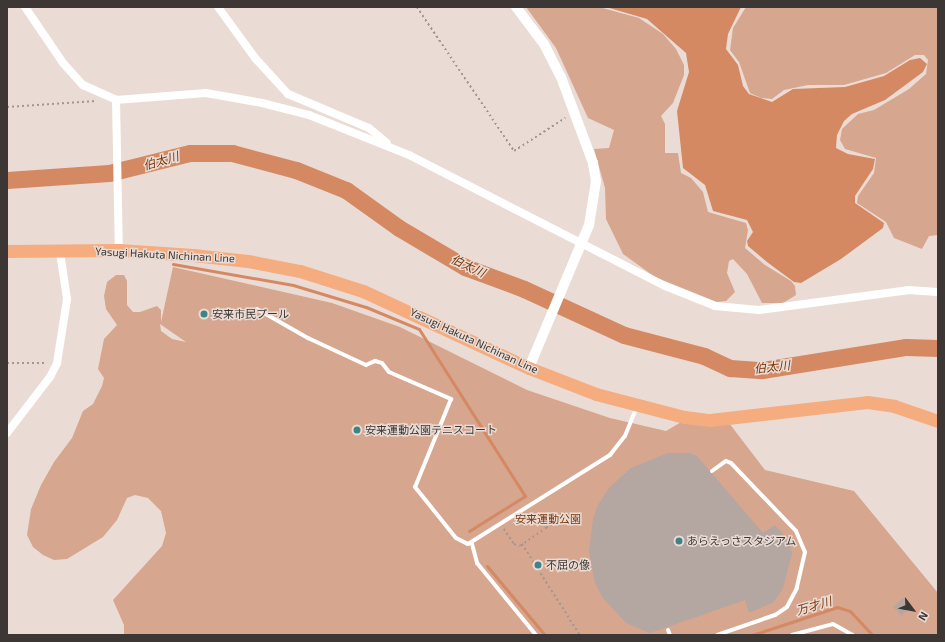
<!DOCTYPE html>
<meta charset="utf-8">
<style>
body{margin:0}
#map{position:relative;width:945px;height:642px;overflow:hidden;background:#eadcd5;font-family:"Exo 2","Noto Sans JP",sans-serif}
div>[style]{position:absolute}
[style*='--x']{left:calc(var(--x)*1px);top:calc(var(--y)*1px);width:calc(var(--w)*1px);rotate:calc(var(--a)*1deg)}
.green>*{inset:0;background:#d6a68f}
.water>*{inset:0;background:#d58963}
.stream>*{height:3px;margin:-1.5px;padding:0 1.5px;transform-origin:1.5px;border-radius:1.5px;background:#d58963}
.river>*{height:17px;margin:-8.5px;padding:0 8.5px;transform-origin:8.5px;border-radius:8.5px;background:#d58963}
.building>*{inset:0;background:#b4a6a0;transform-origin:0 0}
.path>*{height:1.5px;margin-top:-0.75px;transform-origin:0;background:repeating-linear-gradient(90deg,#a19691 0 2px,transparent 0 5px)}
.service>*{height:4px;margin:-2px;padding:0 2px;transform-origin:2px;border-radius:2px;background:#fff}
.minor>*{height:8px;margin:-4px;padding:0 4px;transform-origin:4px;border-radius:4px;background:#fff}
.tertiary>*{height:10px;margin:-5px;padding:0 5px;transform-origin:5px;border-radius:5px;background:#fff}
.primary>*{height:13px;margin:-6.5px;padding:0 6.5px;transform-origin:6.5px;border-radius:6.5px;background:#f5ac7f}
.dots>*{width:11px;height:11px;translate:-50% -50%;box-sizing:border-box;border:2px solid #eadcd5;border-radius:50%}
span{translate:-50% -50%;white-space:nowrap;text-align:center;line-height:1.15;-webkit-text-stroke:3px #eadcd5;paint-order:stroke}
.street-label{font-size:11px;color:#3c3734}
.poi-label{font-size:11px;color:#3c3734}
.left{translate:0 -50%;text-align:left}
.park-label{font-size:11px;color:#7e390e}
.water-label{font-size:12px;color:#7a3609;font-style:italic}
.frame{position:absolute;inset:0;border:8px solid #3c3734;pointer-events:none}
.north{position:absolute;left:893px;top:590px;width:40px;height:40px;-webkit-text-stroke:3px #eadcd5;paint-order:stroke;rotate:122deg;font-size:11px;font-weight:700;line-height:16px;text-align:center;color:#3c3734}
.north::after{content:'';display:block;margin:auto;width:14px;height:18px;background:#3c3734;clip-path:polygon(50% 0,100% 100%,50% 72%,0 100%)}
</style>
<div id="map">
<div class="green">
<div style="clip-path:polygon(526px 7px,599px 7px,639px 18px,663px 34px,676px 49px,684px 65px,684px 75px,673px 103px,661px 116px,665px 124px,665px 153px,678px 153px,681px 173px,691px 178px,703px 192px,708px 212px,746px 223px,748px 230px,745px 248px,765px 265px,791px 281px,795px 286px,796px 295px,783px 303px,762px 303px,747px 274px,733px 259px,729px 261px,727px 273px,735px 292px,726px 301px,717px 302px,655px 277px,623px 254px,606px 219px,605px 188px,594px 149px,609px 148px,614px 130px,588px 118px,556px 48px)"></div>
<div style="clip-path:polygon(746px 7px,938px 7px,938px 235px,929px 236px,922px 249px,894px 238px,886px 222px,857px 203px,858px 196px,874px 173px,876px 158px,845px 149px,840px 140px,842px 129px,858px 114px,874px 110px,909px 89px,926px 74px,928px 60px,924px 55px,915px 55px,886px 73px,844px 85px,808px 85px,784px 90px,772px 99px,761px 98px,750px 93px,739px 62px,730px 50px,733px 28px)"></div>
<div style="clip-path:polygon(evenodd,173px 267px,332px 303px,400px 327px,527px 390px,610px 418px,666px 431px,683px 421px,729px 423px,765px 470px,854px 491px,938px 593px,938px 635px,124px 635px,124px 625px,113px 600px,162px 546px,166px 533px,161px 511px,148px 498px,135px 495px,127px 498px,117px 520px,103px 537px,67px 559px,54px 560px,43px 555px,33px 547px,27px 535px,31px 509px,41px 485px,54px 462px,72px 438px,83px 411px,93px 404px,102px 386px,104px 378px,98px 369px,104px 339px,117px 325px,106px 309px,104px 296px,107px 282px,116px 275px,124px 275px,127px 281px,127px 305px,133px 312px,140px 312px,157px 306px,161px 310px,161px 322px,173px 267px,160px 324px,186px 342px,172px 339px,161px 331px,160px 324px)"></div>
</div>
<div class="water">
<div style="clip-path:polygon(606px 7px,741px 7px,728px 34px,726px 49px,738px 65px,743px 86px,749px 94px,772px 102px,793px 89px,845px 87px,884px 76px,910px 60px,920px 58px,927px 64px,923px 72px,885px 100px,852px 114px,844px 121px,837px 135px,836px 148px,848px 154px,875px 159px,873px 169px,855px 196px,855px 203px,884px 223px,883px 228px,841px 259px,801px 283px,794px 282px,767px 262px,748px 246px,747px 241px,753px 232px,747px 220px,713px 211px,705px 185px,683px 168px,677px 111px,689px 72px,686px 53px,647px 19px)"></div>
</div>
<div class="stream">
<div style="--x:173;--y:264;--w:122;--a:9.9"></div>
<div style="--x:293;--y:285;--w:76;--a:16.8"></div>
<div style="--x:366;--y:307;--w:57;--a:22.5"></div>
<div style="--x:419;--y:329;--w:198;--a:57.6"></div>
<div style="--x:525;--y:496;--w:66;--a:148"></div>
<div style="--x:487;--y:566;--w:90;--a:50"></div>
<div style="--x:752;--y:635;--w:89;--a:-18.2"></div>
<div style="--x:837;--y:607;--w:14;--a:17"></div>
<div style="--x:850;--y:611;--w:33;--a:47"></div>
</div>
<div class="river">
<div style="--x:7;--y:180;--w:102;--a:-3.9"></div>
<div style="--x:109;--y:173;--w:83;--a:-13.9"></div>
<div style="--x:190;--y:153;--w:42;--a:0"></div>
<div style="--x:232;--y:153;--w:66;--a:14.9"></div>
<div style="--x:296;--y:170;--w:54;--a:21.8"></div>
<div style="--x:346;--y:190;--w:65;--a:35.6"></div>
<div style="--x:399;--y:228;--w:77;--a:30.6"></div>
<div style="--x:465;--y:267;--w:63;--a:20.4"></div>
<div style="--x:524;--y:289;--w:110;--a:24.7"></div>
<div style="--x:624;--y:335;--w:83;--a:14.7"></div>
<div style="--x:704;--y:356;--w:29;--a:25"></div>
<div style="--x:730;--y:368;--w:32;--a:4"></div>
<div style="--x:762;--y:370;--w:146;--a:-9.1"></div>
<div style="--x:906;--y:347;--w:32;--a:2"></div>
</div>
<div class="building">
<div style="clip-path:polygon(668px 453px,690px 453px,697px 456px,763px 533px,775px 525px,785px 536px,792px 553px,783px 588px,774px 602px,749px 613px,745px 600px,650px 633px,626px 623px,603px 598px,595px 583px,589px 552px,593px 519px,598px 505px,609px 488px,631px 468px)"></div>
<div style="left:903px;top:598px;width:12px;height:13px;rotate:48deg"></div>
</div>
<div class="path">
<div style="--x:417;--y:7;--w:174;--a:56"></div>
<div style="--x:514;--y:151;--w:61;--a:-32.9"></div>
<div style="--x:7;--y:107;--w:89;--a:-3.9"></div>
<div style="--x:7;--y:363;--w:40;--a:0"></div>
<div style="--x:504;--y:529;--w:18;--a:56"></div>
<div style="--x:514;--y:544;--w:6;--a:18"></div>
<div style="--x:520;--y:546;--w:32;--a:-35"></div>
<div style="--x:546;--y:528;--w:15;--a:-53"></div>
<div style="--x:555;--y:516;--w:11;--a:-15"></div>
<div style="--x:566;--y:513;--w:13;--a:13"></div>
<div style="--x:522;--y:544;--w:108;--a:57.5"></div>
</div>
<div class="service">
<div style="--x:257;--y:309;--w:59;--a:29.6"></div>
<div style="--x:308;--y:338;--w:64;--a:25"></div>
<div style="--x:366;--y:365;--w:10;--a:-24"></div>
<div style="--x:375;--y:361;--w:7;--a:16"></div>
<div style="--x:382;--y:363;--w:11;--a:52"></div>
<div style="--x:389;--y:372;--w:68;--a:23.5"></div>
<div style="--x:451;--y:399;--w:95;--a:112.2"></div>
<div style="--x:415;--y:487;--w:65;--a:51.2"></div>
<div style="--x:456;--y:538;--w:13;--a:27"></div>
<div style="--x:468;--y:544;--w:168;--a:-32.1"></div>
<div style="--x:610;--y:455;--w:24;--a:-52"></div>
<div style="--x:625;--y:436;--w:31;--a:-68"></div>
<div style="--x:712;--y:471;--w:17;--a:-36"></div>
<div style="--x:726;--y:461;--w:5;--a:22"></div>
<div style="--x:731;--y:463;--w:94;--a:46.3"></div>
<div style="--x:796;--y:531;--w:23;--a:67"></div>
<div style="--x:805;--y:552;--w:37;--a:103"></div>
<div style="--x:797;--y:588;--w:21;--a:118"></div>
<div style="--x:787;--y:607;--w:14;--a:146"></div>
<div style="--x:775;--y:615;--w:61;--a:161"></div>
<div style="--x:472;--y:544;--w:20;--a:75"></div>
<div style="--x:477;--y:563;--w:93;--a:50.7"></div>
<div style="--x:668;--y:630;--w:5;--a:68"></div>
<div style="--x:792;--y:635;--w:42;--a:-15"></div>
<div style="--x:833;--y:624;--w:23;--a:29"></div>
</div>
<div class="minor">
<div style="--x:25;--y:7;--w:68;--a:55.8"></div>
<div style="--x:63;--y:63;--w:30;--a:48"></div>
<div style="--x:83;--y:85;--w:36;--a:24"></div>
<div style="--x:116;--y:100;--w:150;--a:88.9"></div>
<div style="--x:218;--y:7;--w:63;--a:54"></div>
<div style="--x:255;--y:58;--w:49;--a:47.5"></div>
<div style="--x:288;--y:94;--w:88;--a:22.8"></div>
<div style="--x:369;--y:128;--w:23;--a:40"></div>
<div style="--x:116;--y:100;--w:90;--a:-4.4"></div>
<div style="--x:206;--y:93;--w:57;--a:10.1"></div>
<div style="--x:262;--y:103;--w:49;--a:14.3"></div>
<div style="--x:309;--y:115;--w:108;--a:21.8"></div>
<div style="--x:409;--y:155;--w:288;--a:27.1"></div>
<div style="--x:665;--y:286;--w:54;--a:21.8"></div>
<div style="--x:715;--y:306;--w:44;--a:5.2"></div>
<div style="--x:759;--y:310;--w:150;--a:-7.6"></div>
<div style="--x:908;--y:290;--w:30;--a:4"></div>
<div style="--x:7;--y:433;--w:71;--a:-52.5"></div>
<div style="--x:50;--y:377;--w:16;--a:-63"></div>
<div style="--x:57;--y:363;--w:65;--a:-81.1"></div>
<div style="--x:67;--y:299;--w:48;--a:-98.5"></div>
</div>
<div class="tertiary">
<div style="--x:516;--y:7;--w:46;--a:52.9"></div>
<div style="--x:544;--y:44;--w:37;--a:63"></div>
<div style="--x:561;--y:77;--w:92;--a:69.6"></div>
<div style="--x:593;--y:163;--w:18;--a:81"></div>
<div style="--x:596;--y:181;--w:45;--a:99"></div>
<div style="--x:589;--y:225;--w:155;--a:112.8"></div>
</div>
<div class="primary">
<div style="--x:7;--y:251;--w:112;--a:-0.5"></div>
<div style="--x:119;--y:250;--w:74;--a:3.9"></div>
<div style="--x:193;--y:255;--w:55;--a:6.2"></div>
<div style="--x:248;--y:261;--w:53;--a:10.9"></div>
<div style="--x:300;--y:271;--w:66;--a:17.6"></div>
<div style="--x:363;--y:291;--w:183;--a:24.9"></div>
<div style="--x:529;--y:368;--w:72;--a:21.2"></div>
<div style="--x:596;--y:394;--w:91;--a:14.6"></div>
<div style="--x:684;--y:417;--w:26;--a:7"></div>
<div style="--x:710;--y:420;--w:158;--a:-6.5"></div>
<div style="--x:867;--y:402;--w:27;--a:8"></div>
<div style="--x:894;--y:406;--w:46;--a:18.8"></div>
</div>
<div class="dots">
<div style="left:204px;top:314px;background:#3c8486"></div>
<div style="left:357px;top:430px;background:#3c8486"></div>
<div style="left:679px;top:541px;background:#3c8486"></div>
<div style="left:538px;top:565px;background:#3c8486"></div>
</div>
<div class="street-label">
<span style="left:165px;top:255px;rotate:3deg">Yasugi Hakuta Nichinan Line</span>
<span style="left:474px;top:341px;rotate:25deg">Yasugi Hakuta Nichinan Line</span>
</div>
<div class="poi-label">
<span class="left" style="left:212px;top:314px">安来市民プール</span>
<span class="left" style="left:365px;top:430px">安来運動公園テニスコート</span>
<span class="left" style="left:687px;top:541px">あらえっさスタジアム</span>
<span class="left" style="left:546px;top:565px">不屈の像</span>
</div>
<div class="park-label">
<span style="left:548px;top:519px">安来運動公園</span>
</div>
<div class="water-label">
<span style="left:161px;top:161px;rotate:-16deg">伯太川</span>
<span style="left:468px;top:266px;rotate:25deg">伯太川</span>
<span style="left:772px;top:367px;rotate:-6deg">伯太川</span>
<span style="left:814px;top:606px;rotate:-16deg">万才川</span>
</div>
<div class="frame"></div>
<div class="north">N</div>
</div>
